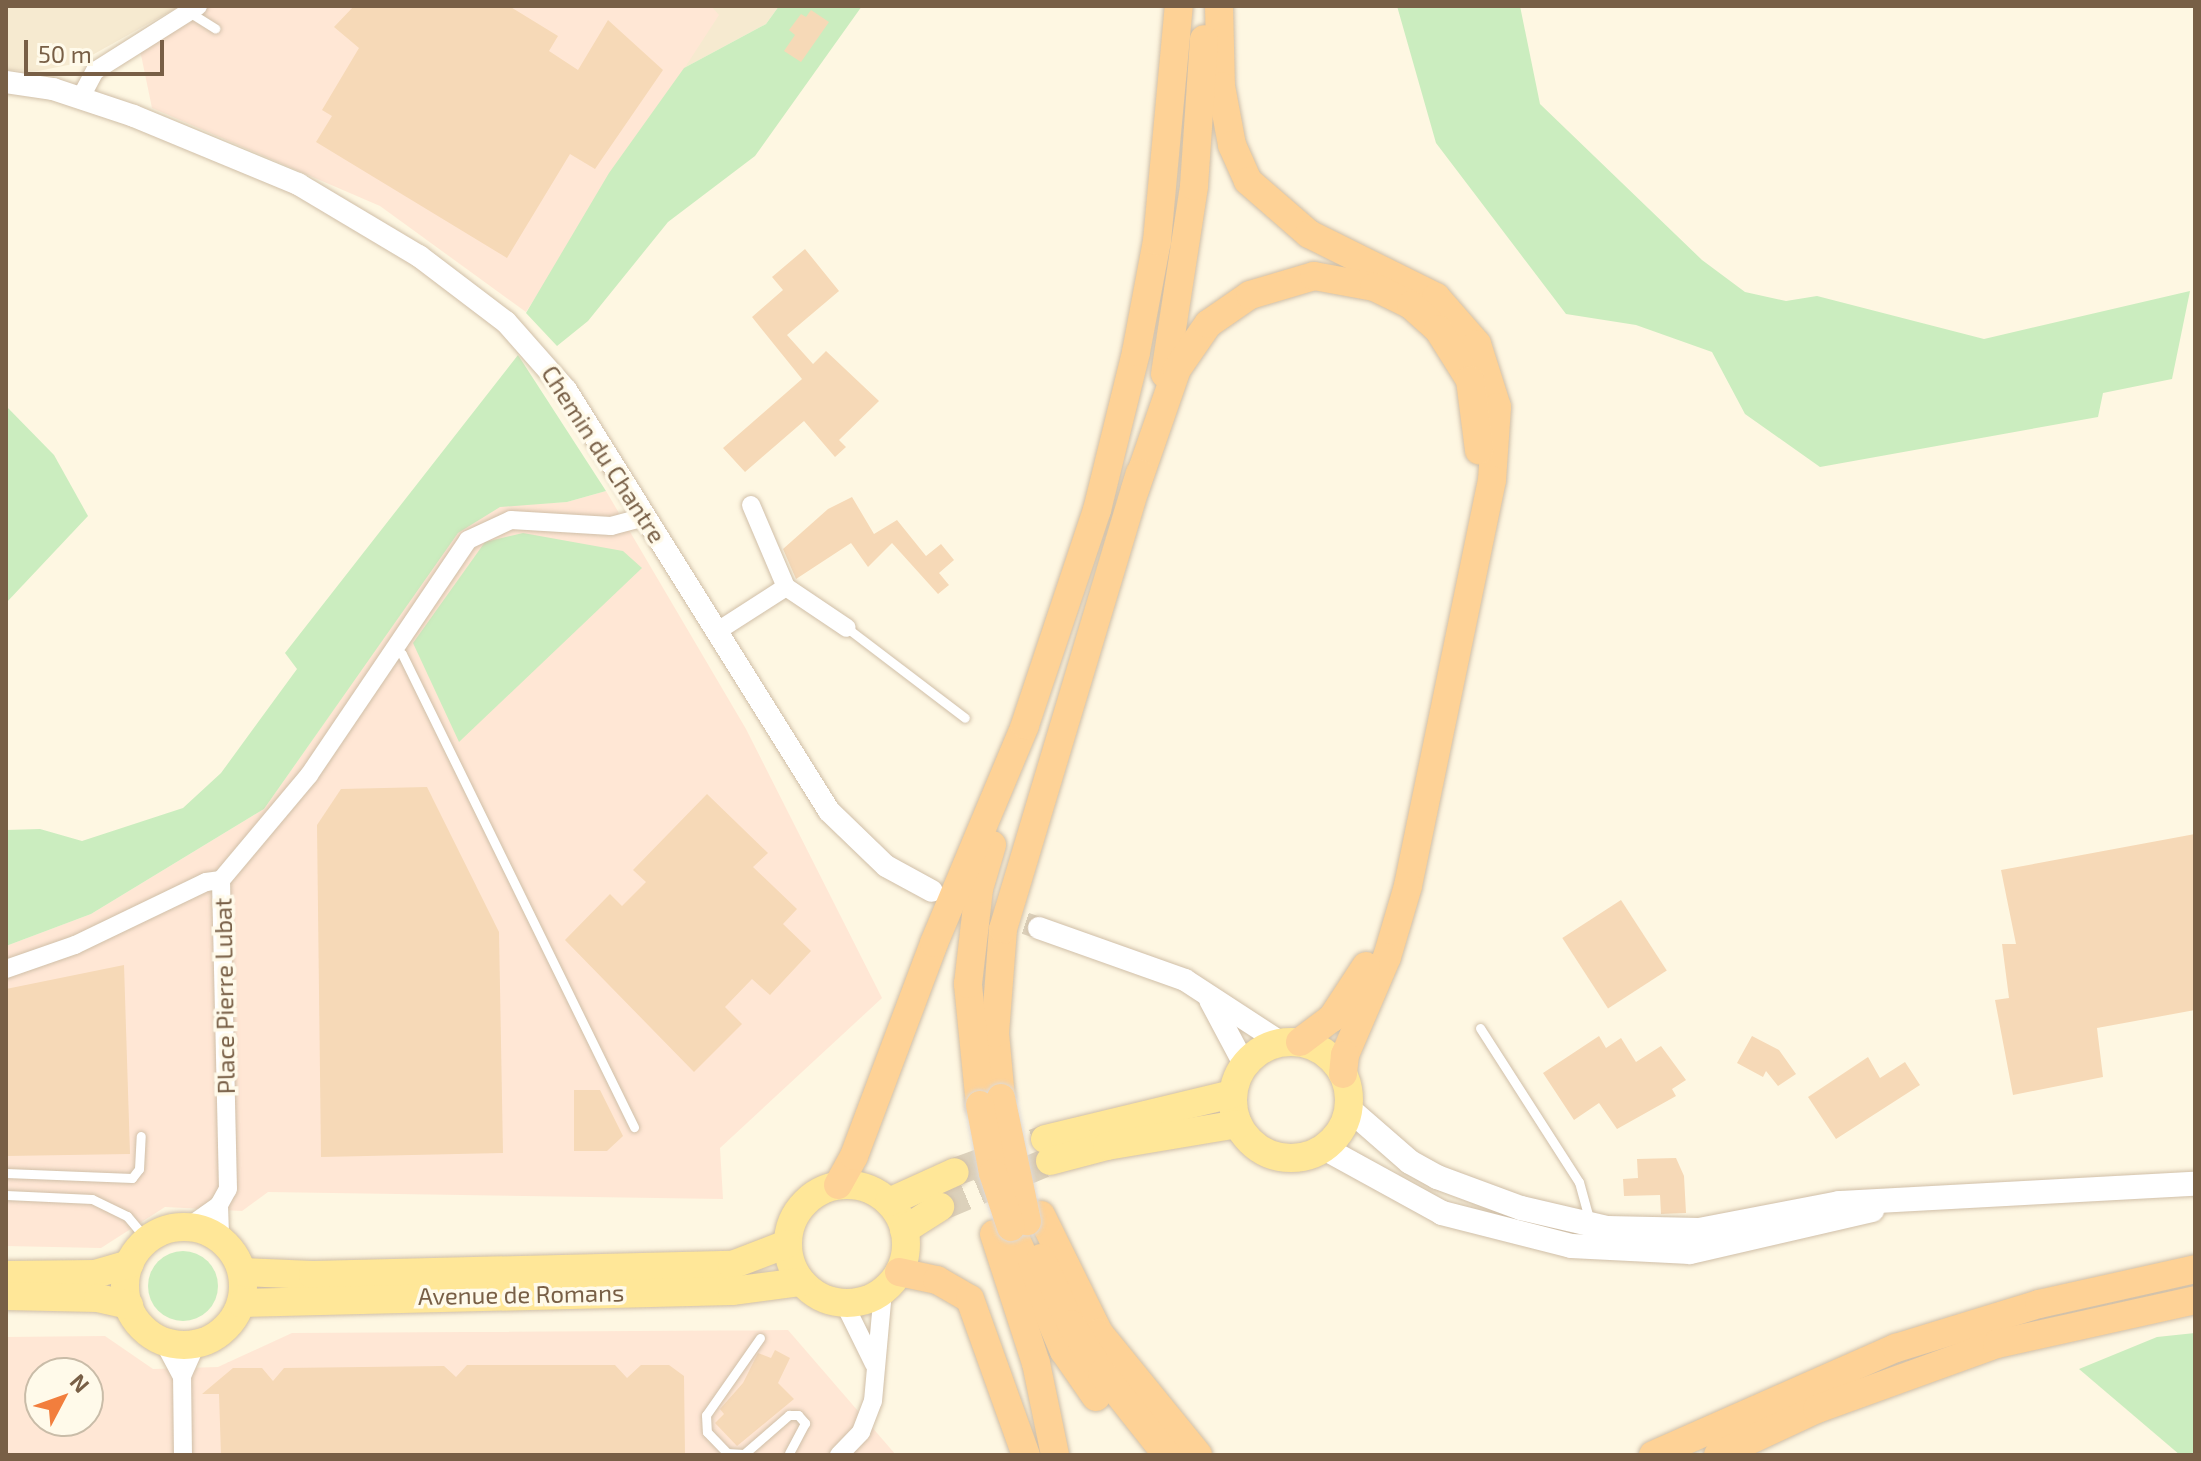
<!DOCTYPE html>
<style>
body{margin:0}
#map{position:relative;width:2201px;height:1461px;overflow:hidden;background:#fef7e2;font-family:"Exo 2",sans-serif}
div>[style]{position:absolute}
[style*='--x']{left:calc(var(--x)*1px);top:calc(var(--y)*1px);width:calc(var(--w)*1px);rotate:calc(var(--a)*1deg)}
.residential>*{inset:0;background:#f6ead0}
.commercial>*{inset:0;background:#ffe7d5}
.green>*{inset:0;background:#cbedbf}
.round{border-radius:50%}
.building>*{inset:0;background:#f6d9b7;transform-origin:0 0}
.tertiary-tunnel>*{height:22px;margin-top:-11px;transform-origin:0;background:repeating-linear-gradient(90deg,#dcd1bb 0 22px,transparent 0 33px)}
.primary-tunnel>*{height:28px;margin-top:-14px;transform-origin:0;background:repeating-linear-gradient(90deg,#dcd1bb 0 28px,transparent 0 42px)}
.roads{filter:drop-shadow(0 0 2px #d0bfa8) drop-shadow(0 0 2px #d0bfa8)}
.service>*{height:9px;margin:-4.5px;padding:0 4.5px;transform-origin:4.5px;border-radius:4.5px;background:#fff}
.minor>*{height:18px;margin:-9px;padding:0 9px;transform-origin:9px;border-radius:9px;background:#fff}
.tertiary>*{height:22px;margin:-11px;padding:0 11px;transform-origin:11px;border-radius:11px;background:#fff}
.secondary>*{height:24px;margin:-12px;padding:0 12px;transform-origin:12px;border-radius:12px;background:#fff}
.primary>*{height:28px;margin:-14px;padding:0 14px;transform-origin:14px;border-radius:14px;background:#ffe798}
.primary>.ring{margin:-14px;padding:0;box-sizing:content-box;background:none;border:28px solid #ffe798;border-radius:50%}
.trunk>*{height:28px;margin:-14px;padding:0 14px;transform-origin:14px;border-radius:14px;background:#fed296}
.bridges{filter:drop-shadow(0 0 2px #dfd9d3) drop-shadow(0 0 2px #dfd9d3)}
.trunk-bridge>*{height:28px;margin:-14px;padding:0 14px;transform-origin:14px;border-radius:14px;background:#fed296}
span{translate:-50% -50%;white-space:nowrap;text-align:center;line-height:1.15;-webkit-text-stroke:7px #fffaea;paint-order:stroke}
.street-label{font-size:24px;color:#785f46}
.frame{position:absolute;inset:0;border:8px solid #785f46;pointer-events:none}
.north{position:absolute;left:24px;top:1357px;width:80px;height:80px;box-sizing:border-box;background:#fffaea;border:2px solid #c9bca8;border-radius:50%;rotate:49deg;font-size:22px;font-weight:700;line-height:32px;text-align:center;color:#785f46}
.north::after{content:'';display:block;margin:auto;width:28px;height:36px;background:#f27e3d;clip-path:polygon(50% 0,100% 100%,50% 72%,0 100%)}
.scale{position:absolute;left:24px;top:40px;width:140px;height:36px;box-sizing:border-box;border:4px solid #785f46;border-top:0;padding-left:10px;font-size:24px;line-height:28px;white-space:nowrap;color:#785f46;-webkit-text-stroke:6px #fffaea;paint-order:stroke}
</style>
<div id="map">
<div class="residential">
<div style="clip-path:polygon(6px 6px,180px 6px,78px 63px,38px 71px,6px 70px)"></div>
<div style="clip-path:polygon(623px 6px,779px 6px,766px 24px,684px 68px)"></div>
</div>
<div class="commercial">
<div style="clip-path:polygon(209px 6px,711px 6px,719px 15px,526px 312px,380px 206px,152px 108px,140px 50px)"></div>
<div style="clip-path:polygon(606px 491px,746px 729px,882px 998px,720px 1148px,723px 1199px,268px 1192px,242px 1211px,165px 1207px,101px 1248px,6px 1246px,6px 946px,91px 914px,264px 809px,457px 533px,500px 506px,567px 502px)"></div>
<div style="clip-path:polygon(evenodd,788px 1330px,896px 1455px,6px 1455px,6px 1337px,105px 1336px,153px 1369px,218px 1367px,292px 1333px,788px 1330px,40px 1373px,88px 1373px,88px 1421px,40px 1421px,40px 1373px)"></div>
</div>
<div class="green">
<div style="clip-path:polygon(779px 6px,862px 6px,755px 156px,668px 222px,588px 321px,557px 346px,526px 313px,609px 173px,684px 68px,766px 24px)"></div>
<div style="clip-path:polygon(1397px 6px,1520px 6px,1540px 104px,1702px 260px,1745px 292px,1786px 301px,1817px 296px,1984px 339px,2190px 291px,2172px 379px,2103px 393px,2098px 417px,1820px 467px,1745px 414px,1712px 352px,1636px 325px,1566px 314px,1436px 143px)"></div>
<div style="clip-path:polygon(518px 355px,606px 491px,567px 502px,500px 507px,458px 533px,264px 809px,91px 914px,6px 946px,6px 830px,40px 829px,82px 841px,183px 808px,221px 773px,297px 669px,285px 653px)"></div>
<div style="clip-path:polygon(6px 406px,54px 455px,88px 516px,6px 603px)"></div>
<div style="clip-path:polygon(523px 533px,623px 551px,642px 568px,459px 742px,413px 643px,485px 542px)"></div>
<div class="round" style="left:148px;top:1251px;width:70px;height:70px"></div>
<div style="clip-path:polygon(2195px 1333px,2195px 1455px,2180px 1455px,2079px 1369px,2157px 1337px)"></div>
</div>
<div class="building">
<div style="clip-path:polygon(354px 6px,509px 6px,558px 36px,549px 51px,578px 70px,608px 20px,663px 70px,595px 169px,570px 154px,507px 258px,316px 142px,332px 116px,322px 110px,359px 48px,334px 27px)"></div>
<div style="clip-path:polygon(811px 10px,829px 22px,801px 62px,784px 51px,795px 35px,789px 30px,801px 14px,806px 17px)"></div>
<div style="clip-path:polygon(805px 249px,839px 291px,787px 335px,813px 364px,826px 351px,879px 401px,839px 440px,846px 447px,835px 457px,804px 421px,745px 472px,723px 448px,802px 379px,752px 317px,783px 290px,772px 277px)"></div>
<div style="clip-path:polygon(852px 497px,874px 534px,897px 520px,926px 556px,941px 544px,954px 560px,939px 573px,949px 585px,938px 594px,892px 543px,868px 567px,851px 543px,796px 579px,783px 549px,828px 509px)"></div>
<div style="clip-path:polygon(427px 787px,499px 932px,503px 1153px,321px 1157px,317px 825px,341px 789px)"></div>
<div style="clip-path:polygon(707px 794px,768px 853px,753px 867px,797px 909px,783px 924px,811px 951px,770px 995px,752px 979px,725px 1007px,742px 1024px,694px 1072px,565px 940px,610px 894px,622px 906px,646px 882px,633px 870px)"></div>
<div style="clip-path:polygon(2195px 834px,2195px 1010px,2097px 1028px,2103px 1077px,2013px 1095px,1995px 1000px,2009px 998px,2002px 944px,2016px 944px,2001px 870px)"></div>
<div style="left:1621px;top:900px;width:84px;height:70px;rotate:57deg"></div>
<div style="clip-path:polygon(124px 965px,130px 1154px,6px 1156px,6px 989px)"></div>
<div style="clip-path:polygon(1599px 1036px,1606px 1048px,1621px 1038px,1636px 1062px,1661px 1046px,1686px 1080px,1672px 1089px,1676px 1096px,1617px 1129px,1599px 1103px,1574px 1120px,1543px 1073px)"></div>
<div style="clip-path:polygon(1752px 1036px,1779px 1050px,1796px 1074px,1778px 1086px,1766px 1071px,1763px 1077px,1737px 1063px)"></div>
<div style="clip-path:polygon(1868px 1057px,1880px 1078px,1905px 1062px,1920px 1085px,1836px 1139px,1808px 1097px)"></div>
<div style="clip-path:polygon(574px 1090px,600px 1090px,623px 1136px,607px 1151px,574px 1151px)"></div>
<div style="clip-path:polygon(1676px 1158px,1684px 1176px,1686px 1213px,1661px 1214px,1660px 1195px,1624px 1196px,1623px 1179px,1638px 1178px,1637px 1159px)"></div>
<div style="clip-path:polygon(775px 1350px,790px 1358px,778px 1383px,794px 1399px,737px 1446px,715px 1423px,724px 1414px,720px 1409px,743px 1383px,758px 1353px,771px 1358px)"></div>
<div style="clip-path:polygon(467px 1365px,615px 1365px,627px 1378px,641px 1365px,669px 1365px,684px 1376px,685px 1455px,221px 1455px,219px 1394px,202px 1394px,233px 1368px,262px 1368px,273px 1381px,284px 1368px,444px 1366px,456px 1377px)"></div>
</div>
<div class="tertiary-tunnel">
<div style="--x:963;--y:902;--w:80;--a:18.9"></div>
</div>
<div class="primary-tunnel">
<div style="--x:955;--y:1172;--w:96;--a:-20.1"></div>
<div style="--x:940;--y:1207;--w:119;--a:-22.7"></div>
</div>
<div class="roads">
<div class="service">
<div style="--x:189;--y:12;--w:31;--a:32"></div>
<div style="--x:847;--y:628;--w:148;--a:37.3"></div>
<div style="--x:393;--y:647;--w:11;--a:38"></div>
<div style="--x:402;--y:654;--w:527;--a:63.87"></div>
<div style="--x:1480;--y:1028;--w:183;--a:57.3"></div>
<div style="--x:1579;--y:1182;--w:41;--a:74.6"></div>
<div style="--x:6;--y:1173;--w:126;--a:2.3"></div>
<div style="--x:132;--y:1178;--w:11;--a:-52"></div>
<div style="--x:139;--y:1169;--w:33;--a:-87"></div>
<div style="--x:6;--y:1195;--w:86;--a:2.7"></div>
<div style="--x:92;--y:1199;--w:39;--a:26"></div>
<div style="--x:127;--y:1216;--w:31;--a:50"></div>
<div style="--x:760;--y:1338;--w:94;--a:125"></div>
<div style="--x:706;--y:1415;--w:17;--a:87"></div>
<div style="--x:707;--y:1432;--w:29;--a:46"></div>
<div style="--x:727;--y:1453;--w:17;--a:3"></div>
<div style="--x:744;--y:1454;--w:60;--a:-40.9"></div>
<div style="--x:789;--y:1415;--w:9;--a:0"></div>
<div style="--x:798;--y:1415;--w:11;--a:49"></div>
<div style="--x:805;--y:1423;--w:34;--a:118"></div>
</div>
<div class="minor">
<div style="--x:81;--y:97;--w:30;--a:-62"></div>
<div style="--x:95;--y:71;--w:122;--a:-32.3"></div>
<div style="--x:751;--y:505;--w:89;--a:66.9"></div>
<div style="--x:786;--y:587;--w:73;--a:33.9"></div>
<div style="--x:716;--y:632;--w:83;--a:-32.7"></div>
<div style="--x:221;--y:880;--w:137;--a:-50"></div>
<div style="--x:309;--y:775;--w:284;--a:-55.9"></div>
<div style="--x:468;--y:540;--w:47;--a:-24.9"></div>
<div style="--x:511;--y:520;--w:100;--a:3.4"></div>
<div style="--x:611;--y:526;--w:35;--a:-15"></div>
<div style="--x:6;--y:969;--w:73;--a:-19.2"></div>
<div style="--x:75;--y:945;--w:145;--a:-25.7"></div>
<div style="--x:206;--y:882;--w:15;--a:-8"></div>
<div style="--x:219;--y:1205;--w:33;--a:88"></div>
<div style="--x:188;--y:1227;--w:38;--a:-35"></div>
<div style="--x:219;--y:1205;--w:18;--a:-61"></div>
<div style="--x:228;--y:1189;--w:309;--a:-91.3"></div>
<div style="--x:844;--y:1303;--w:68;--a:63.8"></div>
<div style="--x:163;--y:1341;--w:40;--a:62"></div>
<div style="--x:183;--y:1455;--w:79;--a:-90.7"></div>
<div style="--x:182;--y:1376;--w:36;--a:-66"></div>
<div style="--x:839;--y:1455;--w:32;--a:-46"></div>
<div style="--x:861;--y:1432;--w:33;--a:-69"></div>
<div style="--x:873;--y:1401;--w:110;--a:-84.8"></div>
</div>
<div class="tertiary">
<div style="--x:6;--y:82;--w:48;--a:8.5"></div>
<div style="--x:53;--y:89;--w:85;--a:18.4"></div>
<div style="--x:134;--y:116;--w:178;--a:22.5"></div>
<div style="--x:298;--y:184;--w:141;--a:30.8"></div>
<div style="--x:419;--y:256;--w:109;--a:37.2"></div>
<div style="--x:506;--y:322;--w:91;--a:48.6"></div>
<div style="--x:566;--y:390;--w:496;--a:58"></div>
<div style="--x:829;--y:811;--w:79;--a:44"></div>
<div style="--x:886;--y:866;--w:52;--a:28.5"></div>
<div style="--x:1039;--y:928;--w:155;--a:19.6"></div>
<div style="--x:1185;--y:980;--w:113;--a:33.1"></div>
<div style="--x:1210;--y:1000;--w:72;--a:62"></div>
</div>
<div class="secondary">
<div style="--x:1348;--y:1108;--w:82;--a:41.1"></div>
<div style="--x:1410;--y:1162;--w:31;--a:29"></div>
<div style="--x:1437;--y:1177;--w:90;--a:20.3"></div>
<div style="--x:1521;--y:1208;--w:88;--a:13.1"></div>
<div style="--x:1607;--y:1228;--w:92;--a:1.2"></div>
<div style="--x:1699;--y:1230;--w:143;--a:-10.9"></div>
<div style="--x:1839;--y:1203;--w:357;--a:-3.1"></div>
<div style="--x:1324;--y:1148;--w:135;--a:28.8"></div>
<div style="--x:1442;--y:1213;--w:133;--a:14.3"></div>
<div style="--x:1571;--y:1246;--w:119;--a:2.9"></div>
<div style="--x:1690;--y:1252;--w:187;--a:-13"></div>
</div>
<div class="primary">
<div class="ring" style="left:1233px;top:1042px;width:88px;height:88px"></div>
<div style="--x:1045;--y:1139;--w:192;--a:-13.5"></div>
<div style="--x:1050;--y:1161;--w:59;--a:-14.7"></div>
<div style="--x:1107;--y:1146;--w:133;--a:-9.5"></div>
<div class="ring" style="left:788px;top:1185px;width:90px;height:90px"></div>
<div style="--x:889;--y:1202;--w:72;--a:-24.4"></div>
<div class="ring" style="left:125px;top:1227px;width:90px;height:90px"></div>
<div style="--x:904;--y:1230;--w:43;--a:-32.6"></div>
<div style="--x:242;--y:1272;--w:71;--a:2.4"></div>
<div style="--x:313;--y:1275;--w:419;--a:-1.4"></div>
<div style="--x:732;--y:1265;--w:59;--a:-20.9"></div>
<div style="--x:6;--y:1275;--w:89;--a:-0.6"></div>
<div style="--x:95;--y:1274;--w:36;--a:-16"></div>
<div style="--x:6;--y:1296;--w:92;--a:1.2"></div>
<div style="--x:98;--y:1298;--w:32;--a:13"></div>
<div style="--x:241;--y:1303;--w:491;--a:-1.4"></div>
<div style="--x:732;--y:1291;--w:70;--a:-7.4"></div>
</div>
<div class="trunk">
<div style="--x:1219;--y:6;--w:80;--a:88.6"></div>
<div style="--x:1221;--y:86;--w:60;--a:79.4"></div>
<div style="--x:1232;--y:145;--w:39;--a:66"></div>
<div style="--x:1248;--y:181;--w:81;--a:41"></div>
<div style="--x:1309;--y:234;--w:142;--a:26.4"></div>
<div style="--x:1436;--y:297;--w:62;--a:48.9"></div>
<div style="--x:1477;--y:344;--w:66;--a:72.4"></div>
<div style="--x:1497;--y:407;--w:73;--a:93.9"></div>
<div style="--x:1492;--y:480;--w:415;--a:101.7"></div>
<div style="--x:1408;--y:886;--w:74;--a:106.5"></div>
<div style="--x:1387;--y:957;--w:107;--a:113.2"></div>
<div style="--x:1345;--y:1055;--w:19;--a:96"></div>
<div style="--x:1165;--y:374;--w:190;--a:-81.2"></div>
<div style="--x:1194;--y:186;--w:147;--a:-86.1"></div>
<div style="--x:1135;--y:490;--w:128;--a:-70.9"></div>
<div style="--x:1177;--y:369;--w:55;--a:-55.4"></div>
<div style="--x:1208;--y:324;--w:51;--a:-34.6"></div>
<div style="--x:1250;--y:295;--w:67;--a:-16.5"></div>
<div style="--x:1314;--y:276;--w:61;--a:10.4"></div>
<div style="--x:1374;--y:287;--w:41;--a:25.9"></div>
<div style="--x:1411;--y:305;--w:36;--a:42"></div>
<div style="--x:1438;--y:329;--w:60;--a:57.9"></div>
<div style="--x:1470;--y:380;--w:71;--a:82.7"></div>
<div style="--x:1300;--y:1042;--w:40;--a:-37"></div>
<div style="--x:1332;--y:1018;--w:62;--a:-56.8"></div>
<div style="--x:1001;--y:1098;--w:65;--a:-95.3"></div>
<div style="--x:995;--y:1033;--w:104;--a:-85.6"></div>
<div style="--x:1003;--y:929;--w:476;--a:-73.3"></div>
<div style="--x:980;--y:1105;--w:122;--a:-95.7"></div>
<div style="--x:968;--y:984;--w:96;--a:-83.4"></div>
<div style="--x:979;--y:889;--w:46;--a:-73.5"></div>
<div style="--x:838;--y:1185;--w:33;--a:-61"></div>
<div style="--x:854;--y:1156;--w:228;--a:-69.4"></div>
<div style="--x:934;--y:943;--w:236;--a:-67.3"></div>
<div style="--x:1025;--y:725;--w:227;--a:-71.5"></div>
<div style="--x:1097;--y:510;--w:163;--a:-76.1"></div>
<div style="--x:1136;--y:352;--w:113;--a:-79.3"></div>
<div style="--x:1157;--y:241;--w:236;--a:-84.7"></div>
<div style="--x:1041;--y:1215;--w:131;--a:63.8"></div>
<div style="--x:1099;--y:1333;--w:157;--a:50.9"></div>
<div style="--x:1011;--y:1227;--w:135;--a:66.9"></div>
<div style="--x:1064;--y:1351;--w:56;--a:55.2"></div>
<div style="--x:994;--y:1234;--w:136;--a:72"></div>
<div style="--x:1036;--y:1363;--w:94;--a:78.3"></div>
<div style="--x:1041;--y:1258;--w:72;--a:65.6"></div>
<div style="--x:1071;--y:1324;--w:58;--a:57.7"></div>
<div style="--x:1102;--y:1373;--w:105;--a:51.6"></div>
<div style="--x:899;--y:1272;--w:39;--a:12"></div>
<div style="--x:937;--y:1280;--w:38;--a:30"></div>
<div style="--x:970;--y:1299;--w:166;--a:70.3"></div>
<div style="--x:1653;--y:1455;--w:266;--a:-23.8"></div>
<div style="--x:1896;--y:1348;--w:150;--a:-17.1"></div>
<div style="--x:2039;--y:1304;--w:160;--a:-12.6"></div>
<div style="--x:1718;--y:1455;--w:109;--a:-24.9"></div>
<div style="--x:1817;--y:1409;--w:191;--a:-19.9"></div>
<div style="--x:1997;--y:1344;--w:203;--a:-12.5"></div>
</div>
</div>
<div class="bridges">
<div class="trunk-bridge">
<div style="--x:1001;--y:1098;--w:126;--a:78.1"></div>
<div style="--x:980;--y:1105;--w:69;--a:79.2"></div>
<div style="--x:993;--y:1173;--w:57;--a:71.6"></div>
</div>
</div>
<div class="street-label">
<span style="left:604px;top:454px;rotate:57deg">Chemin du Chantre</span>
<span style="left:224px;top:996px;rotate:-91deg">Place Pierre Lubat</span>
<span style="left:521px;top:1294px;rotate:-1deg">Avenue de Romans</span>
</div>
<div class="frame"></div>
<div class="north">N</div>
<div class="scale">50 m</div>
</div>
